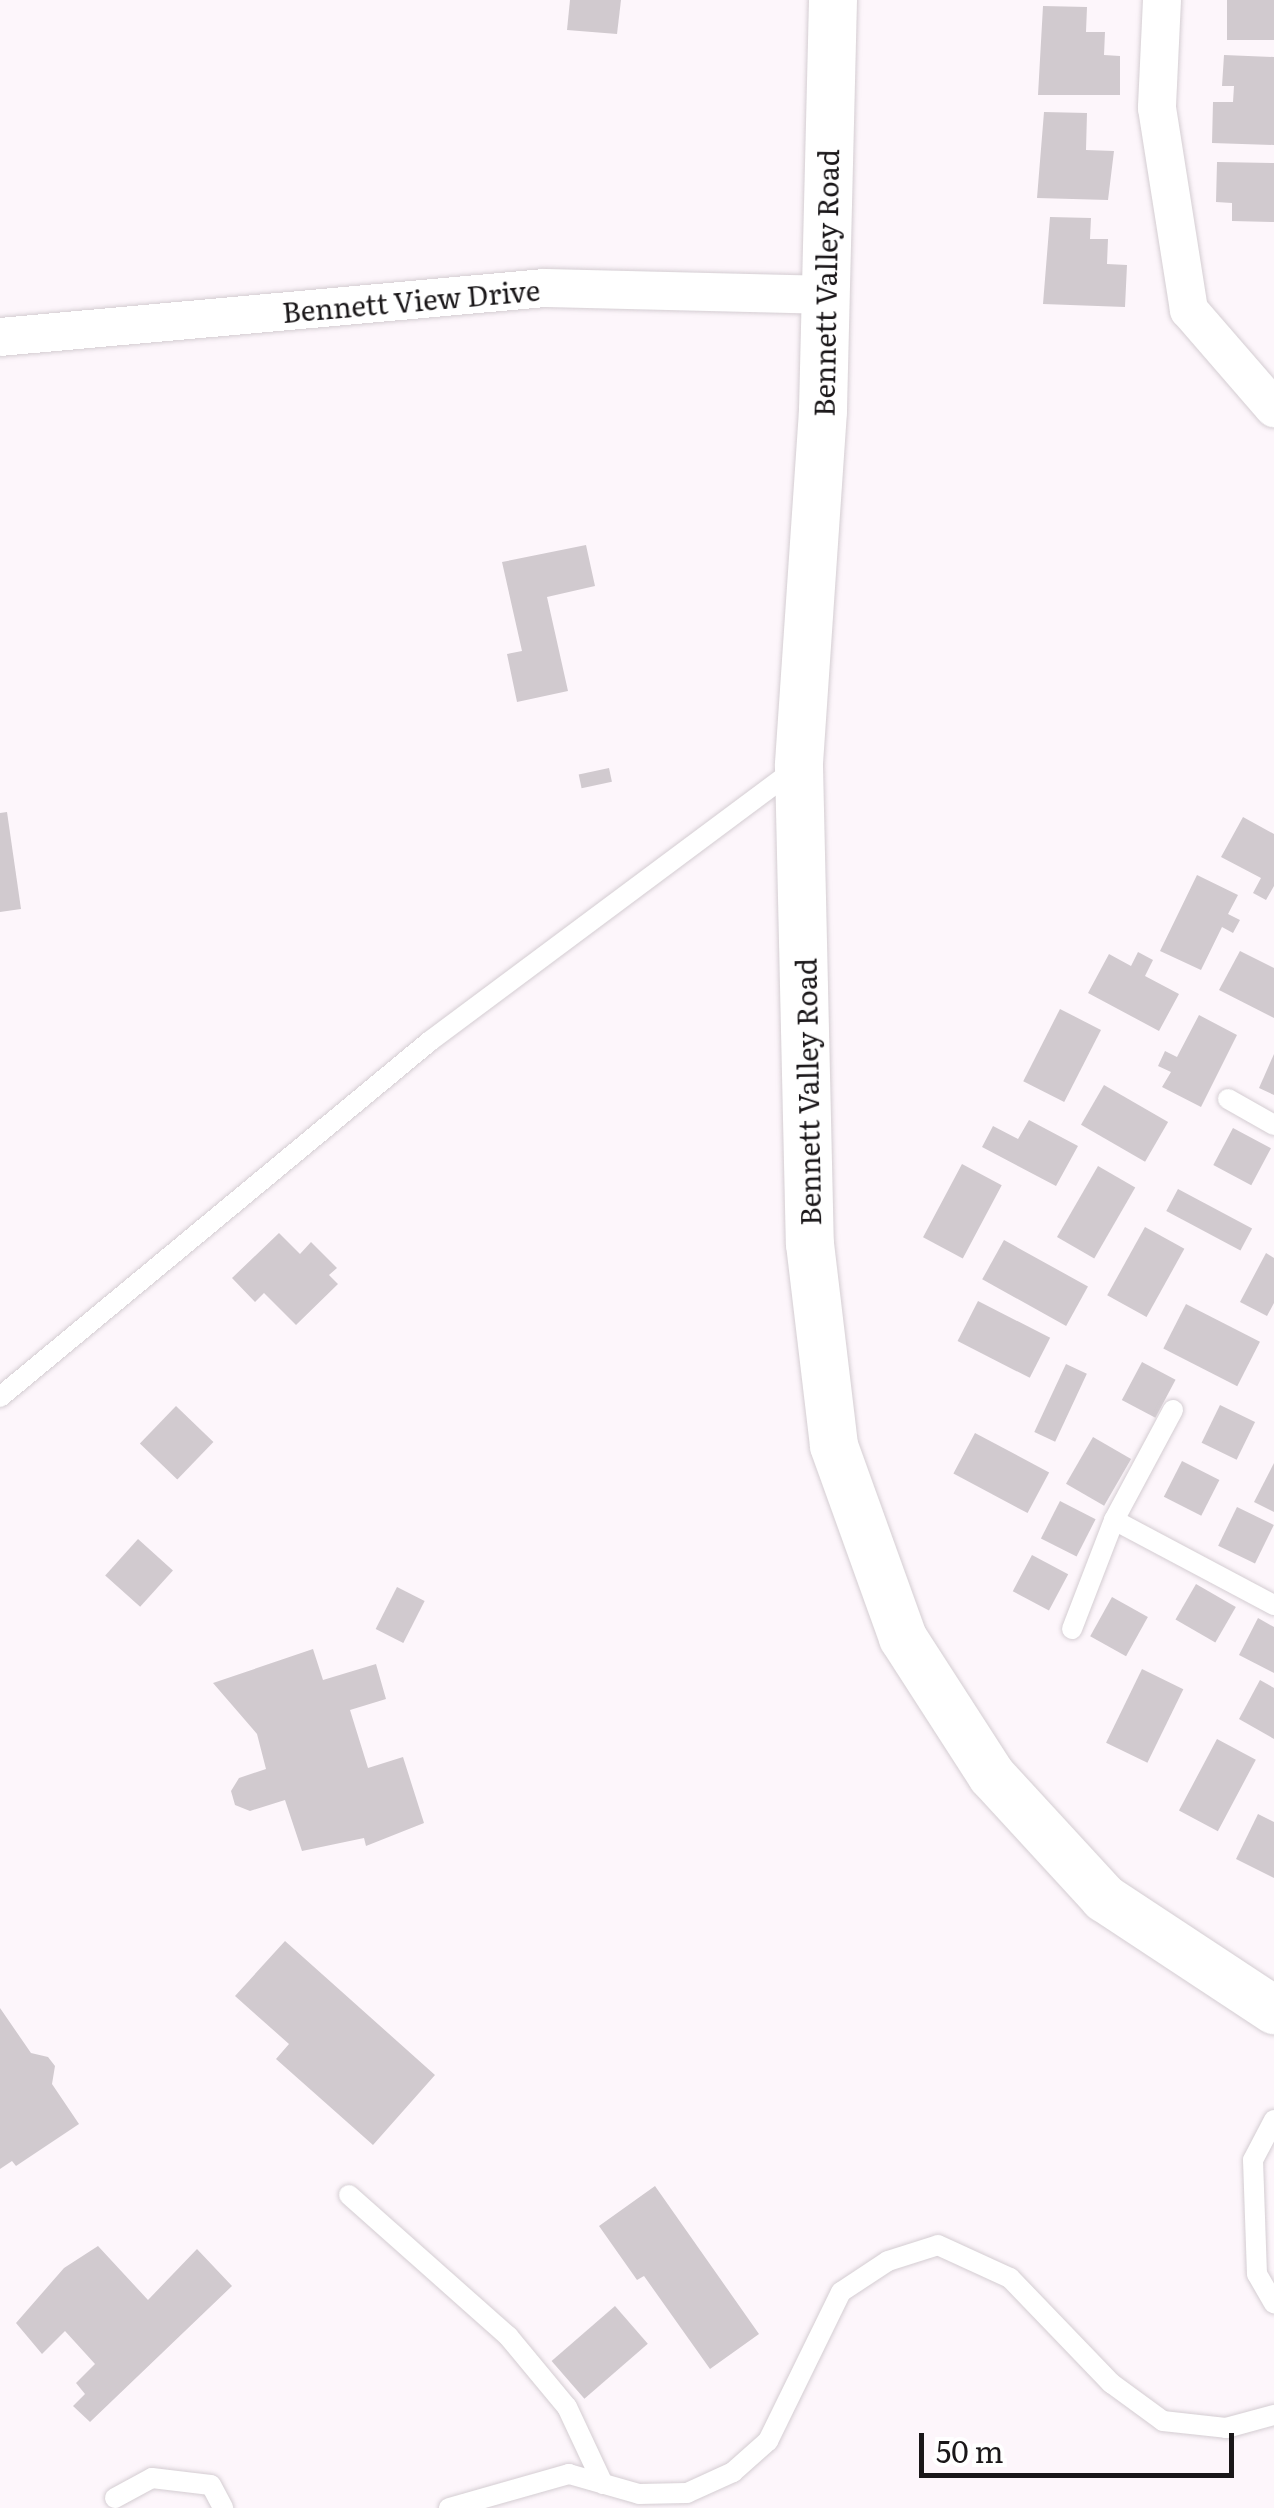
<!DOCTYPE html>
<style>
body{margin:0}
#map{position:relative;width:1274px;height:2508px;overflow:hidden;background:#fdf6fb;font-family:Literata,serif}
div>[style]{position:absolute}
[style*='--x']{left:calc(var(--x)*1px);top:calc(var(--y)*1px);width:calc(var(--w)*1px);rotate:calc(var(--a)*1deg)}
.building>*{inset:0;background:#d1cacf;transform-origin:0 0}
.roads{filter:drop-shadow(0 0 2px #d4cdd2) drop-shadow(0 0 2px #d4cdd2)}
.service>*{height:20px;margin:-10px;padding:0 10px;transform-origin:10px;border-radius:10px;background:#fff}
.minor>*{height:38px;margin:-19px;padding:0 19px;transform-origin:19px;border-radius:19px;background:#fff}
.tertiary>*{height:48px;margin:-24px;padding:0 24px;transform-origin:24px;border-radius:24px;background:#fff}
span{translate:-50% -50%;white-space:nowrap;text-align:center;line-height:1.15;-webkit-text-stroke:9px #fff;paint-order:stroke}
.street-label{font-size:28px;color:#1a1719}
.scale{position:absolute;left:919px;top:2433px;width:315px;height:45px;box-sizing:border-box;border:5px solid #1a1719;border-top:0;padding-left:12px;font-size:30px;line-height:35px;white-space:nowrap;color:#1a1719;-webkit-text-stroke:8px #fff;paint-order:stroke}
</style>
<div id="map">
<div class="building">
<div style="clip-path:polygon(570px 0,621px 0,617px 34px,567px 30px)"></div>
<div style="left:1227px;top:0;width:47px;height:40px"></div>
<div style="clip-path:polygon(1043px 6px,1087px 7px,1086px 32px,1105px 32px,1104px 55px,1120px 56px,1120px 95px,1038px 95px)"></div>
<div style="clip-path:polygon(1224px 55px,1274px 57px,1274px 145px,1212px 143px,1213px 102px,1233px 102px,1234px 86px,1222px 86px)"></div>
<div style="clip-path:polygon(1044px 112px,1087px 113px,1086px 150px,1114px 151px,1108px 200px,1037px 198px)"></div>
<div style="clip-path:polygon(1217px 162px,1274px 163px,1274px 222px,1232px 221px,1232px 203px,1216px 202px)"></div>
<div style="clip-path:polygon(1050px 217px,1091px 218px,1090px 239px,1108px 239px,1107px 264px,1127px 265px,1125px 307px,1043px 304px)"></div>
<div style="clip-path:polygon(586px 545px,595px 586px,547px 597px,568px 691px,517px 702px,507px 654px,522px 651px,502px 562px)"></div>
<div style="left:609px;top:768px;width:14px;height:31px;rotate:78deg"></div>
<div style="clip-path:polygon(7px 812px,21px 909px,0 912px,0 813px)"></div>
<div style="clip-path:polygon(1243px 817px,1274px 834px,1274px 886px,1266px 900px,1253px 893px,1261px 878px,1221px 857px)"></div>
<div style="clip-path:polygon(1197px 875px,1238px 895px,1228px 914px,1240px 920px,1233px 933px,1222px 927px,1201px 970px,1160px 951px)"></div>
<div style="clip-path:polygon(1240px 951px,1274px 968px,1274px 1018px,1219px 990px)"></div>
<div style="clip-path:polygon(1138px 952px,1153px 960px,1145px 976px,1179px 994px,1159px 1031px,1088px 993px,1109px 954px,1131px 966px)"></div>
<div style="left:1060px;top:1009px;width:46px;height:81px;rotate:27deg"></div>
<div style="clip-path:polygon(1199px 1015px,1237px 1035px,1201px 1107px,1162px 1087px,1171px 1072px,1158px 1066px,1165px 1051px,1177px 1057px)"></div>
<div style="clip-path:polygon(1274px 1054px,1274px 1095px,1259px 1088px)"></div>
<div style="left:1104px;top:1085px;width:74px;height:46px;rotate:30deg"></div>
<div style="clip-path:polygon(1029px 1120px,1078px 1146px,1056px 1186px,982px 1147px,993px 1126px,1018px 1139px)"></div>
<div style="left:1233px;top:1128px;width:43px;height:42px;rotate:28deg"></div>
<div style="left:962px;top:1164px;width:45px;height:83px;rotate:28deg"></div>
<div style="left:1098px;top:1166px;width:43px;height:82px;rotate:30deg"></div>
<div style="left:1178px;top:1189px;width:84px;height:25px;rotate:28deg"></div>
<div style="left:1145px;top:1227px;width:45px;height:78px;rotate:29deg"></div>
<div style="clip-path:polygon(279px 1233px,300px 1254px,311px 1242px,337px 1268px,329px 1275px,338px 1284px,296px 1325px,264px 1293px,255px 1302px,232px 1278px)"></div>
<div style="left:1004px;top:1240px;width:96px;height:45px;rotate:29deg"></div>
<div style="clip-path:polygon(1266px 1253px,1274px 1258px,1274px 1303px,1267px 1316px,1240px 1302px)"></div>
<div style="left:978px;top:1301px;width:81px;height:45px;rotate:27deg"></div>
<div style="left:1186px;top:1304px;width:83px;height:50px;rotate:27deg"></div>
<div style="left:1142px;top:1362px;width:38px;height:43px;rotate:28deg"></div>
<div style="left:1066px;top:1364px;width:23px;height:75px;rotate:25deg"></div>
<div style="left:1220px;top:1405px;width:39px;height:42px;rotate:26deg"></div>
<div style="left:176px;top:1406px;width:52px;height:52px;rotate:44deg"></div>
<div style="left:975px;top:1433px;width:84px;height:46px;rotate:28deg"></div>
<div style="left:1093px;top:1437px;width:44px;height:54px;rotate:30deg"></div>
<div style="left:1182px;top:1461px;width:42px;height:40px;rotate:27deg"></div>
<div style="clip-path:polygon(1274px 1463px,1274px 1512px,1254px 1502px)"></div>
<div style="left:1060px;top:1501px;width:40px;height:42px;rotate:27deg"></div>
<div style="left:1237px;top:1507px;width:41px;height:43px;rotate:26deg"></div>
<div style="left:138px;top:1539px;width:47px;height:49px;rotate:42deg"></div>
<div style="left:1032px;top:1555px;width:41px;height:41px;rotate:28deg"></div>
<div style="left:1196px;top:1584px;width:46px;height:41px;rotate:30deg"></div>
<div style="left:397px;top:1587px;width:31px;height:47px;rotate:27deg"></div>
<div style="left:1112px;top:1597px;width:41px;height:45px;rotate:29deg"></div>
<div style="clip-path:polygon(1258px 1618px,1274px 1627px,1274px 1673px,1239px 1655px)"></div>
<div style="clip-path:polygon(313px 1649px,323px 1680px,376px 1664px,386px 1699px,350px 1710px,368px 1768px,403px 1757px,424px 1823px,366px 1846px,364px 1838px,302px 1851px,285px 1800px,250px 1811px,235px 1805px,231px 1791px,239px 1778px,266px 1769px,257px 1734px,213px 1683px)"></div>
<div style="left:1142px;top:1669px;width:46px;height:82px;rotate:26deg"></div>
<div style="clip-path:polygon(1260px 1680px,1274px 1688px,1274px 1739px,1239px 1719px)"></div>
<div style="left:1217px;top:1739px;width:44px;height:81px;rotate:28deg"></div>
<div style="clip-path:polygon(1258px 1814px,1274px 1822px,1274px 1878px,1236px 1859px)"></div>
<div style="clip-path:polygon(285px 1941px,435px 2075px,373px 2145px,276px 2059px,289px 2044px,235px 1996px)"></div>
<div style="clip-path:polygon(0 2008px,31px 2053px,48px 2057px,55px 2066px,52px 2084px,79px 2124px,16px 2166px,12px 2161px,0 2169px)"></div>
<div style="clip-path:polygon(655px 2186px,759px 2334px,710px 2369px,644px 2276px,637px 2280px,599px 2226px)"></div>
<div style="clip-path:polygon(98px 2246px,148px 2300px,197px 2249px,232px 2286px,90px 2422px,73px 2406px,85px 2394px,76px 2383px,95px 2364px,65px 2331px,42px 2354px,16px 2323px,64px 2268px)"></div>
<div style="left:615px;top:2306px;width:50px;height:84px;rotate:49deg"></div>
</div>
<div class="roads">
<div class="service">
<div style="--x:1228;--y:1099;--w:53;--a:29.5"></div>
<div style="--x:0;--y:1397;--w:558;--a:-39.62"></div>
<div style="--x:430;--y:1041;--w:459;--a:-36.7"></div>
<div style="--x:1173;--y:1410;--w:125;--a:118.2"></div>
<div style="--x:1114;--y:1520;--w:181;--a:28"></div>
<div style="--x:1072;--y:1629;--w:117;--a:-68.9"></div>
<div style="--x:1274;--y:2120;--w:45;--a:117.7"></div>
<div style="--x:1253;--y:2160;--w:114;--a:88"></div>
<div style="--x:1257;--y:2274;--w:34;--a:60"></div>
<div style="--x:349;--y:2195;--w:213;--a:41.6"></div>
<div style="--x:508;--y:2336;--w:92;--a:50.3"></div>
<div style="--x:567;--y:2407;--w:85;--a:64.9"></div>
<div style="--x:115;--y:2498;--w:42;--a:-28.4"></div>
<div style="--x:152;--y:2478;--w:59;--a:6.8"></div>
<div style="--x:211;--y:2485;--w:26;--a:62"></div>
<div style="--x:449;--y:2508;--w:125;--a:-15.8"></div>
<div style="--x:569;--y:2474;--w:73;--a:15.9"></div>
<div style="--x:639;--y:2494;--w:48;--a:-1.2"></div>
<div style="--x:687;--y:2493;--w:51;--a:-24.5"></div>
<div style="--x:733;--y:2472;--w:47;--a:-41.5"></div>
<div style="--x:768;--y:2441;--w:166;--a:-63.9"></div>
<div style="--x:841;--y:2292;--w:56;--a:-33.4"></div>
<div style="--x:888;--y:2261;--w:52;--a:-17.7"></div>
<div style="--x:938;--y:2245;--w:79;--a:24.6"></div>
<div style="--x:1010;--y:2278;--w:146;--a:46.1"></div>
<div style="--x:1111;--y:2383;--w:64;--a:36.2"></div>
<div style="--x:1163;--y:2421;--w:63;--a:6.3"></div>
<div style="--x:1226;--y:2428;--w:50;--a:-15.2"></div>
</div>
<div class="minor">
<div style="--x:1162;--y:0;--w:108;--a:92.7"></div>
<div style="--x:1157;--y:108;--w:205;--a:81"></div>
<div style="--x:1189;--y:310;--w:130;--a:49.1"></div>
<div style="--x:0;--y:337;--w:547;--a:-5.14"></div>
<div style="--x:545;--y:288;--w:277;--a:1.4"></div>
</div>
<div class="tertiary">
<div style="--x:833;--y:0;--w:411;--a:91.4"></div>
<div style="--x:823;--y:411;--w:356;--a:93.9"></div>
<div style="--x:799;--y:766;--w:478;--a:88.7"></div>
<div style="--x:810;--y:1244;--w:203;--a:83.2"></div>
<div style="--x:834;--y:1446;--w:204;--a:70.2"></div>
<div style="--x:903;--y:1638;--w:164;--a:57.2"></div>
<div style="--x:992;--y:1776;--w:166;--a:47.4"></div>
<div style="--x:1104;--y:1898;--w:204;--a:33.4"></div>
</div>
</div>
<div class="street-label">
<span style="left:825px;top:283px;rotate:-89deg">Bennett Valley Road</span>
<span style="left:411px;top:300px;rotate:-5deg">Bennett View Drive</span>
<span style="left:807px;top:1092px;rotate:-91deg">Bennett Valley Road</span>
</div>
<div class="scale">50 m</div>
</div>
